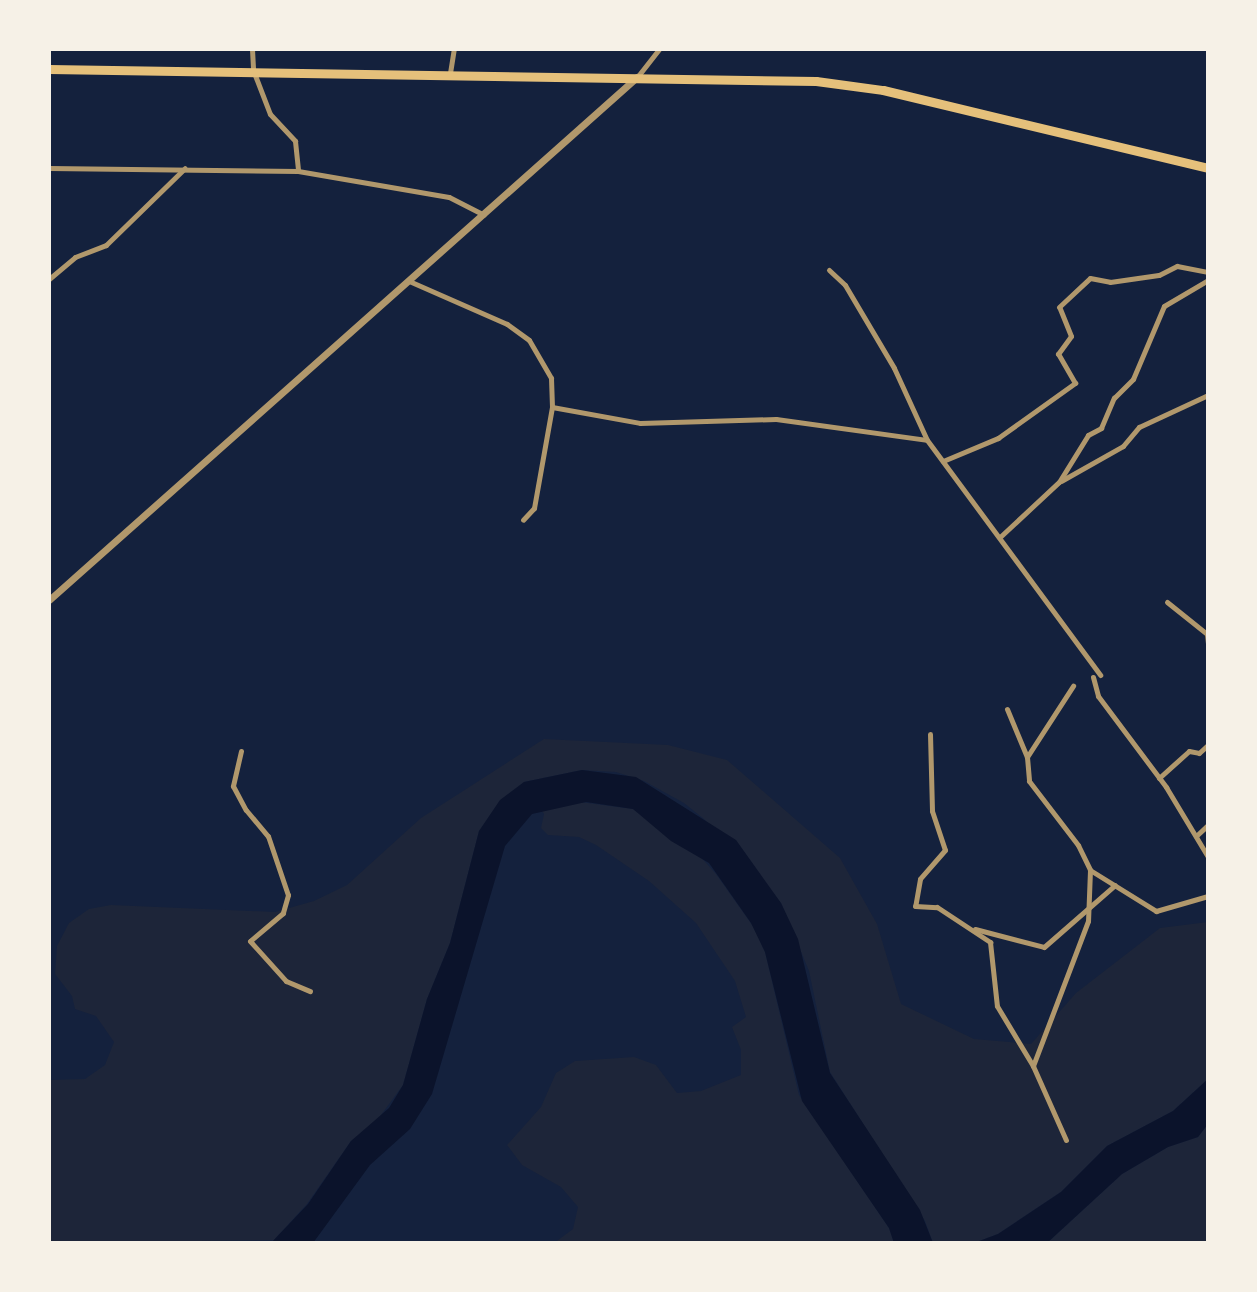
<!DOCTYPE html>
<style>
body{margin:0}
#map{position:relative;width:1257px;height:1292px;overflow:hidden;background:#14213d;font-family:"Exo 2",sans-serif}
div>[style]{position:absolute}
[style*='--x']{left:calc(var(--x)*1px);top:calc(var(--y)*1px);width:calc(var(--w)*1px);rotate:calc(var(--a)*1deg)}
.green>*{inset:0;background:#1d2539}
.water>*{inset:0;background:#0b132b}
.minor>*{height:5px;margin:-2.5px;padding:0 2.5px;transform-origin:2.5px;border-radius:2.5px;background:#b1986c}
.tertiary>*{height:7px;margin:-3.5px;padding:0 3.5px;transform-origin:3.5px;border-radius:3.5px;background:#b1986c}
.primary>*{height:9px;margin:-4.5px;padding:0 4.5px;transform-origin:4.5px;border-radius:4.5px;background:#e5c07b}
span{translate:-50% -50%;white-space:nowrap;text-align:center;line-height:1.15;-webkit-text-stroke:7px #f6f1e7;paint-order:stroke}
.frame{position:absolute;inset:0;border:51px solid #f6f1e7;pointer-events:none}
</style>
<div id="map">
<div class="green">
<div style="clip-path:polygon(544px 739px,668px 745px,727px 760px,840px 858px,877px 924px,901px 1004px,974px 1039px,1031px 1044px,1076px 993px,1160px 928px,1208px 922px,1208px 1079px,1173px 1111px,1107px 1146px,1061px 1192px,998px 1234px,974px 1243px,933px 1243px,925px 1221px,830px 1072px,809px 971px,781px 903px,704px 819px,684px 803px,644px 781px,616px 772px,582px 770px,524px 782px,479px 831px,450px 943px,427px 999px,403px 1085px,373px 1126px,351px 1141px,307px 1204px,274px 1240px,49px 1243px,49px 1080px,85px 1079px,105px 1065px,114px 1042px,96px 1016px,75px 1009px,72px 996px,55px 974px,57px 946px,69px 923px,89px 909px,111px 905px,275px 912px,314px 901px,347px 885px,421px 818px)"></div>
<div style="clip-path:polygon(580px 802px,633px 809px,699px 855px,716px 874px,755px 929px,765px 952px,799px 1095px,889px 1228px,894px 1243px,554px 1243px,573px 1229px,578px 1207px,561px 1187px,522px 1165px,507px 1145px,541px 1107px,556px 1073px,575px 1061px,634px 1057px,656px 1065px,677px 1093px,701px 1091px,741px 1075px,741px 1050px,732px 1027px,746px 1017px,735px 981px,696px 923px,649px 881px,596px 845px,579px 837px,548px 835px,541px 828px,544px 814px,541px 810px)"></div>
<div style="clip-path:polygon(1208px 1124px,1208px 1243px,1047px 1243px,1122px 1174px,1168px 1147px,1198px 1137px)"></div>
</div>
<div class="water">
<div style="clip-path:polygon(582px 770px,636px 777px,736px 840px,781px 903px,798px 939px,830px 1073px,920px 1210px,933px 1243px,894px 1243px,889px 1228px,802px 1101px,765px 952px,751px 923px,709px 863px,671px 841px,633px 809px,586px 802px,532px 814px,505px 846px,432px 1094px,410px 1129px,370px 1165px,313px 1243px,271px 1243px,308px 1204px,351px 1141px,389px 1108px,403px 1085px,427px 999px,450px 943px,479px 831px,500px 800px,524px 782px)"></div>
<div style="clip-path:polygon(1208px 1079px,1208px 1124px,1198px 1137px,1168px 1147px,1122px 1174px,1047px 1243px,974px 1243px,998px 1234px,1061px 1192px,1107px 1146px,1173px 1111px)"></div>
</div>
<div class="minor">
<div style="--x:252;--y:49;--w:21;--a:87"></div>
<div style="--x:253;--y:70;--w:47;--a:68.9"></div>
<div style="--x:270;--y:114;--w:37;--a:47"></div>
<div style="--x:295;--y:141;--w:30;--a:84"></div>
<div style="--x:450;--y:73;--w:24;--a:-81"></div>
<div style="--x:638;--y:76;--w:34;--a:-52"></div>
<div style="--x:49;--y:168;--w:249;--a:0.7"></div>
<div style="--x:298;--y:171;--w:153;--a:9.8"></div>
<div style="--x:449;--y:197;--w:39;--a:27"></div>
<div style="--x:829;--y:270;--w:22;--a:43"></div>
<div style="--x:845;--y:285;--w:96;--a:59.4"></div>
<div style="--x:894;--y:368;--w:79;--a:65.4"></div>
<div style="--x:49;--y:279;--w:34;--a:-40"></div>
<div style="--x:75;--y:257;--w:33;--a:-21"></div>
<div style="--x:106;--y:245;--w:110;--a:-44.3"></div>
<div style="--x:409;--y:281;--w:107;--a:23.7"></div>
<div style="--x:507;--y:324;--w:27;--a:36"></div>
<div style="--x:529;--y:340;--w:44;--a:59.9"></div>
<div style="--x:551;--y:378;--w:29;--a:88"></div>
<div style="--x:552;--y:407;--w:103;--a:100.1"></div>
<div style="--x:534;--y:508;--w:16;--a:133"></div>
<div style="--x:552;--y:407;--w:89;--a:10.3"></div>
<div style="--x:640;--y:423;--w:136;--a:-1.7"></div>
<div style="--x:776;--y:419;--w:152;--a:7.9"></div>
<div style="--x:927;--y:440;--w:292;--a:53.6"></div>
<div style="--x:943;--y:461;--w:60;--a:-22.7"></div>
<div style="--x:998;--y:438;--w:95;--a:-35.5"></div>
<div style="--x:1075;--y:383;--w:34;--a:-120"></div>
<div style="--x:1058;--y:354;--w:22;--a:-54"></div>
<div style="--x:1071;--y:336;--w:31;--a:-112"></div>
<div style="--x:1059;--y:307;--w:42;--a:-43.1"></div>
<div style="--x:1090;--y:278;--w:20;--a:11"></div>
<div style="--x:1110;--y:282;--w:49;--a:-8.1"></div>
<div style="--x:1159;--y:275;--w:20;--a:-27"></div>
<div style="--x:1177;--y:266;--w:32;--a:11"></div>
<div style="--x:1061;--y:481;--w:71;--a:-29.4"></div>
<div style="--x:1123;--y:446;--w:25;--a:-50"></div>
<div style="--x:1139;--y:427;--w:76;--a:-24.9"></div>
<div style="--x:1001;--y:536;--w:79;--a:-43"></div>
<div style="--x:1059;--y:482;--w:55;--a:-58.3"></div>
<div style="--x:1088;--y:435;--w:15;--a:-28"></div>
<div style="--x:1101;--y:428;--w:33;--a:-67"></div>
<div style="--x:1114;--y:398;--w:27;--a:-45"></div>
<div style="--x:1133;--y:379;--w:79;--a:-67"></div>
<div style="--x:1164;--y:306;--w:51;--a:-30.6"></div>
<div style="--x:1167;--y:602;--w:51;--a:38.7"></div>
<div style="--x:1207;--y:634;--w:9;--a:84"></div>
<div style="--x:1093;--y:677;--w:20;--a:75"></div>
<div style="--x:1098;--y:696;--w:114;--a:53.2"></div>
<div style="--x:1166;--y:787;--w:82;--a:59"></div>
<div style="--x:1007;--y:709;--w:52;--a:67.4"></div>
<div style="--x:1027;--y:757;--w:24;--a:85"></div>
<div style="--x:1029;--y:781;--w:81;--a:52.6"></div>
<div style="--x:1078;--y:845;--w:28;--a:64"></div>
<div style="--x:1090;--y:870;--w:51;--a:92.2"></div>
<div style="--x:1088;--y:921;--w:155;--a:110.8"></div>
<div style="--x:1033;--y:1066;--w:81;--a:66"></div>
<div style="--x:930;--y:734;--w:77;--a:88.5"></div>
<div style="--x:932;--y:811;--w:41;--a:71.6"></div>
<div style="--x:945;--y:850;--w:38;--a:131"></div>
<div style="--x:920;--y:879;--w:27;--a:100"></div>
<div style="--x:915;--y:906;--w:22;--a:3"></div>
<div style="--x:937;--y:907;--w:64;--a:33.4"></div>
<div style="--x:990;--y:942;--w:64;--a:83.8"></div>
<div style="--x:997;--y:1006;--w:70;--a:59"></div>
<div style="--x:241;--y:751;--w:36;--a:103"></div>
<div style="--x:233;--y:786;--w:27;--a:62"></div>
<div style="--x:246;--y:810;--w:34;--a:50"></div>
<div style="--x:268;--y:836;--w:62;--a:71.3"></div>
<div style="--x:288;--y:895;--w:19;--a:106"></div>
<div style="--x:283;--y:913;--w:43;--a:139.7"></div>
<div style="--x:250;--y:941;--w:54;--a:48"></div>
<div style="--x:286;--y:981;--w:26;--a:23"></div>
<div style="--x:1027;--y:757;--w:85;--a:-57.1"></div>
<div style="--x:1159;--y:778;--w:40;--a:-42"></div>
<div style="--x:1189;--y:751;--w:10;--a:11"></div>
<div style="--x:1199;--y:753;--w:12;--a:-42"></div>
<div style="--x:1196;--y:836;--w:16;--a:-43"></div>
<div style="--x:1090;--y:870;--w:78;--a:31.8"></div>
<div style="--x:1156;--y:911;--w:54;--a:-16.1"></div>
<div style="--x:975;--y:929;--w:71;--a:14.6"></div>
<div style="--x:1044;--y:947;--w:94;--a:-41.1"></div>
</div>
<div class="tertiary">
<div style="--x:49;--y:600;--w:787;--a:-41.65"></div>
</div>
<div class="primary">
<div style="--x:49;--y:69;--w:767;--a:0.9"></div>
<div style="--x:816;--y:81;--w:68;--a:7.7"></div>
<div style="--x:883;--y:90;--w:334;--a:13.5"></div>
</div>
<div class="frame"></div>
</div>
